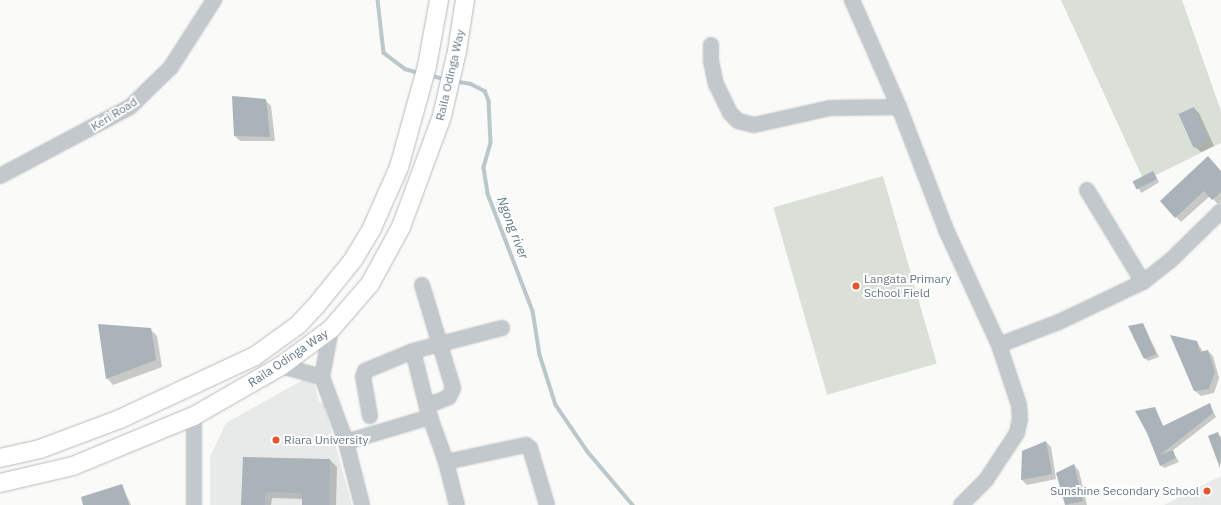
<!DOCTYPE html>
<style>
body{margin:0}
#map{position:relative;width:1221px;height:505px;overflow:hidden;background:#fafaf8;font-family:"IBM Plex Sans",sans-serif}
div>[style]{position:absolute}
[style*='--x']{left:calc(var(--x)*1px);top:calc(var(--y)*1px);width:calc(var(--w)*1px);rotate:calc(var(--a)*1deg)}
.built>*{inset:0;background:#e8e9e9}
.green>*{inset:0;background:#dadfd7;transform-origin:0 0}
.shadow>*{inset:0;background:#0003;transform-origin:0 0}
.stream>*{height:3.5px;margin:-1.75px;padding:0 1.75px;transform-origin:1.75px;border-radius:1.75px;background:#bbc7cb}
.building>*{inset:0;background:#aab3b9;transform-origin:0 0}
.roads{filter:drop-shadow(0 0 1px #b5babe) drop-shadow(0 0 1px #b5babe)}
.minor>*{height:14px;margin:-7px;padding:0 7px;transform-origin:7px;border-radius:7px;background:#c3c8cc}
.major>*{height:18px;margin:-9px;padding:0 9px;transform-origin:9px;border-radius:9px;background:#fff}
.dots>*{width:11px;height:11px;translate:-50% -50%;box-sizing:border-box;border:2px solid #fff;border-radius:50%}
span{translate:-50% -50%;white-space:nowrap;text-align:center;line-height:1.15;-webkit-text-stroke:4px #fff;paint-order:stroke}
.street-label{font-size:12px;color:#657683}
.poi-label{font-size:12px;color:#657683}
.left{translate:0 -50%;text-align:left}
.right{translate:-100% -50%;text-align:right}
.water-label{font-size:13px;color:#60757c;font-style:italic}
</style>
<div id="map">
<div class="built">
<div style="clip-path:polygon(308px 377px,314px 383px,319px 402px,324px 404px,352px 505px,210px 505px,210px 457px,226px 423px)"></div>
<div style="clip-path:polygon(1221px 476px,1221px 505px,1164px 505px)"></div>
</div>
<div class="green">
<div style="clip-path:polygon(1061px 0,1182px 0,1221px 111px,1221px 143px,1144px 181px)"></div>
<div style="left:883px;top:176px;width:195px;height:114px;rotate:74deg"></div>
</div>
<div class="shadow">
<div style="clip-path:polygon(265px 100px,271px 106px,275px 141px,240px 141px,235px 136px)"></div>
<div style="clip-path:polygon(1194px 108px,1199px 113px,1214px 146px,1201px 152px,1195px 147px)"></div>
<div style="left:1153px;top:172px;width:12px;height:21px;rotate:59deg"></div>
<div style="clip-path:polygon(1221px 172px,1221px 202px,1218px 204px,1210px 196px,1181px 222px,1161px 201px)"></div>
<div style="clip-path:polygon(1143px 324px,1159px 357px,1148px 361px,1145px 358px)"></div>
<div style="clip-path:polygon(150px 329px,157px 336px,162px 367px,113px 385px,107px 378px)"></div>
<div style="clip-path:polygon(1197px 342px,1203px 352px,1208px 351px,1213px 356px,1219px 378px,1214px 393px,1201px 396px,1195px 391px)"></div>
<div style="clip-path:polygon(1210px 404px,1216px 417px,1172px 451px,1179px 462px,1164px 468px,1161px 465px,1154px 408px,1164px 427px)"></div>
<div style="clip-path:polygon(1217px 433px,1221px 437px,1221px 463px,1218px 460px)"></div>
<div style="clip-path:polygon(1046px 442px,1051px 447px,1056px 479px,1027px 485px,1022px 480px)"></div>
<div style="clip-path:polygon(244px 458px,330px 460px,337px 467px,336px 505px,303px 505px,303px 499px,272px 498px,271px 505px,242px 505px)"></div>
<div style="clip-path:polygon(1074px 465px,1079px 471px,1087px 505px,1066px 505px,1057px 474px)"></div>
<div style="clip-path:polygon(122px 485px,131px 505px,84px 505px)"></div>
</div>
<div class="stream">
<div style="--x:378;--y:0;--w:53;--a:83.5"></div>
<div style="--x:384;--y:53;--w:26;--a:37"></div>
<div style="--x:405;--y:69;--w:15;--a:16"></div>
<div style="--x:429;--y:75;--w:16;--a:15"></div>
<div style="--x:454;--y:81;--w:17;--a:10"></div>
<div style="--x:471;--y:84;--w:16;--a:27"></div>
<div style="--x:485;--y:91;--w:11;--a:68"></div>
<div style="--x:489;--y:101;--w:42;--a:87.3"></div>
<div style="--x:491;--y:143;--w:26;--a:106"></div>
<div style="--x:484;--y:168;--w:26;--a:81"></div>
<div style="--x:488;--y:194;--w:125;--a:69"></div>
<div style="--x:533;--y:311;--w:45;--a:81"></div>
<div style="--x:540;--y:355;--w:52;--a:72.3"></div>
<div style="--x:556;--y:405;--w:57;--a:55.8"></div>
<div style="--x:588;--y:452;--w:70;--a:49.7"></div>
</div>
<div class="building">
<div style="clip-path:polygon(232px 96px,266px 99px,270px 137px,234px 136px)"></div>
<div style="left:1194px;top:107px;width:37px;height:17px;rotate:66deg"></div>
<div style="clip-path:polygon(1208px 156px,1221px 171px,1221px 192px,1212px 200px,1204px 191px,1175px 218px,1160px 201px)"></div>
<div style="left:1153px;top:171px;width:9px;height:23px;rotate:63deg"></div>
<div style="clip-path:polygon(1143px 323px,1156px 354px,1144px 359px,1128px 326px)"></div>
<div style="clip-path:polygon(98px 324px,151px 328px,156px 360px,106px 379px)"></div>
<div style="clip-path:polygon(1170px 335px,1197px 341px,1200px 352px,1208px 350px,1215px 372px,1209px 389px,1194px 391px)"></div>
<div style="clip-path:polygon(1210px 403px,1213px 413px,1160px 455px,1173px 450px,1176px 458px,1160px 466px,1147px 433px,1135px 411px,1155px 407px,1163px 426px)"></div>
<div style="clip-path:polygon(1218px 432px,1221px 441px,1220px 468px,1208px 436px)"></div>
<div style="clip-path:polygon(1046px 441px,1052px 474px,1021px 480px,1022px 451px)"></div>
<div style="clip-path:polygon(243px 457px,330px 459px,329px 505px,302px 505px,302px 493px,265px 492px,265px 505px,241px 505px)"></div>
<div style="clip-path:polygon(1074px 464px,1083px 501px,1065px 505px,1056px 473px)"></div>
<div style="clip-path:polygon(122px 484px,129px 505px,83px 505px,81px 497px)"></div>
</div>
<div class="roads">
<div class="minor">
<div style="--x:852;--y:0;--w:117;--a:66.3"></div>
<div style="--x:899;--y:107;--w:134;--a:69"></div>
<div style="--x:947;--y:232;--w:124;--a:65.3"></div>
<div style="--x:999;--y:345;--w:64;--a:-21"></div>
<div style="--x:1059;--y:322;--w:93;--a:-25.5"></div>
<div style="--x:1143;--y:282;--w:34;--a:-38"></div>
<div style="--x:1170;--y:261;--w:71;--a:-44.4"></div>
<div style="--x:711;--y:45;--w:16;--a:90"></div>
<div style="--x:711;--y:61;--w:24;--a:78"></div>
<div style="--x:716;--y:84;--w:32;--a:64"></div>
<div style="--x:730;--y:113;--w:11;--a:45"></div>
<div style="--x:738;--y:121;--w:16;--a:14"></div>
<div style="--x:754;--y:125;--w:78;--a:-12.6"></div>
<div style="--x:830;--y:108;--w:69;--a:-0.8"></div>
<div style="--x:0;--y:176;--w:147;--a:-28"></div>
<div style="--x:130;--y:107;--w:57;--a:-44.3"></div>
<div style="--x:171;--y:67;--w:80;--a:-57.3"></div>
<div style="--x:1087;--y:190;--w:108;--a:58.7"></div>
<div style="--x:422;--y:285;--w:108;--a:73.2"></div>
<div style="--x:453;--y:388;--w:10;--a:114"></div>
<div style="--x:449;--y:397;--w:24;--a:158"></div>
<div style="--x:331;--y:329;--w:49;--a:100.6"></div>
<div style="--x:322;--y:377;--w:69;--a:69.7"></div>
<div style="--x:346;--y:442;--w:65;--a:75.7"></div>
<div style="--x:413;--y:351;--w:66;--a:76"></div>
<div style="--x:281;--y:366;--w:42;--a:15"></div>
<div style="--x:194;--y:416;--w:89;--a:90"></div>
<div style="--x:370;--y:416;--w:40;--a:-100"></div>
<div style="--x:363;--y:377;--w:6;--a:-72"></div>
<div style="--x:365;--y:371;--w:52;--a:-22.6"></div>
<div style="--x:413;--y:351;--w:92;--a:-14.5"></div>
<div style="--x:346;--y:442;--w:88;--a:-16.6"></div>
<div style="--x:430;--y:417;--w:48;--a:70.4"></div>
<div style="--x:446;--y:462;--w:44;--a:75.7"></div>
<div style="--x:446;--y:462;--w:82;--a:-12"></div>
<div style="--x:526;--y:445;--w:5;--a:37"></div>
<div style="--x:530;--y:448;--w:59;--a:73.4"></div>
<div style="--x:961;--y:505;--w:35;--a:-45"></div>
<div style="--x:986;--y:480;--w:56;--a:-56.6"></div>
<div style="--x:1017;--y:433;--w:14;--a:-78"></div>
<div style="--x:1020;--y:419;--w:14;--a:-94"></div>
<div style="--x:1019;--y:405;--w:63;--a:-108.4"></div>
</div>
<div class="major">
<div style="--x:0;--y:458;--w:41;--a:-12.7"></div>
<div style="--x:40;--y:449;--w:85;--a:-20.6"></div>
<div style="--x:120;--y:419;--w:149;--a:-25"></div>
<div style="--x:255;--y:356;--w:53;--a:-35.8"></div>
<div style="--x:298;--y:325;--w:25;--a:-47"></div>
<div style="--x:315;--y:307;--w:60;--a:-51"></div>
<div style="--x:353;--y:260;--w:37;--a:-59"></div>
<div style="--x:372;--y:228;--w:67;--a:-66.1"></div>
<div style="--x:399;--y:167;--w:105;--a:-74.5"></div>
<div style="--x:427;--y:66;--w:67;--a:-79.7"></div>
<div style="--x:0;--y:483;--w:75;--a:-13.1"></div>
<div style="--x:73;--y:466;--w:131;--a:-22.5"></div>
<div style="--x:194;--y:416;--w:100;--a:-29.9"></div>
<div style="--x:281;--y:366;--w:62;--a:-36.5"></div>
<div style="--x:331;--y:329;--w:60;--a:-49.1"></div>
<div style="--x:370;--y:284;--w:65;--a:-61.5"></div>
<div style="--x:401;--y:227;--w:118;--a:-69.7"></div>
<div style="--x:442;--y:116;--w:67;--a:-77"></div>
<div style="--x:457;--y:51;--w:52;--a:-81.1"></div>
</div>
</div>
<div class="dots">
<div style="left:856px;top:286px;background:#e4572e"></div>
<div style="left:276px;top:440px;background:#e4572e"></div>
<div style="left:1207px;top:491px;background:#e4572e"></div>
</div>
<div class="street-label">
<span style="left:450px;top:75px;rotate:-77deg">Raila Odinga Way</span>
<span style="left:114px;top:114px;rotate:-32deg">Keri Road</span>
<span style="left:288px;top:358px;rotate:-34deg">Raila Odinga Way</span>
</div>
<div class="poi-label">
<span class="left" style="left:864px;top:286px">Langata Primary<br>School Field</span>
<span class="left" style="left:284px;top:440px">Riara University</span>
<span class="right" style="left:1199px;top:491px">Sunshine Secondary School</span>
</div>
<div class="water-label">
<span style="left:512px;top:228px;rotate:69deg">Ngong river</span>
</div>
</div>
